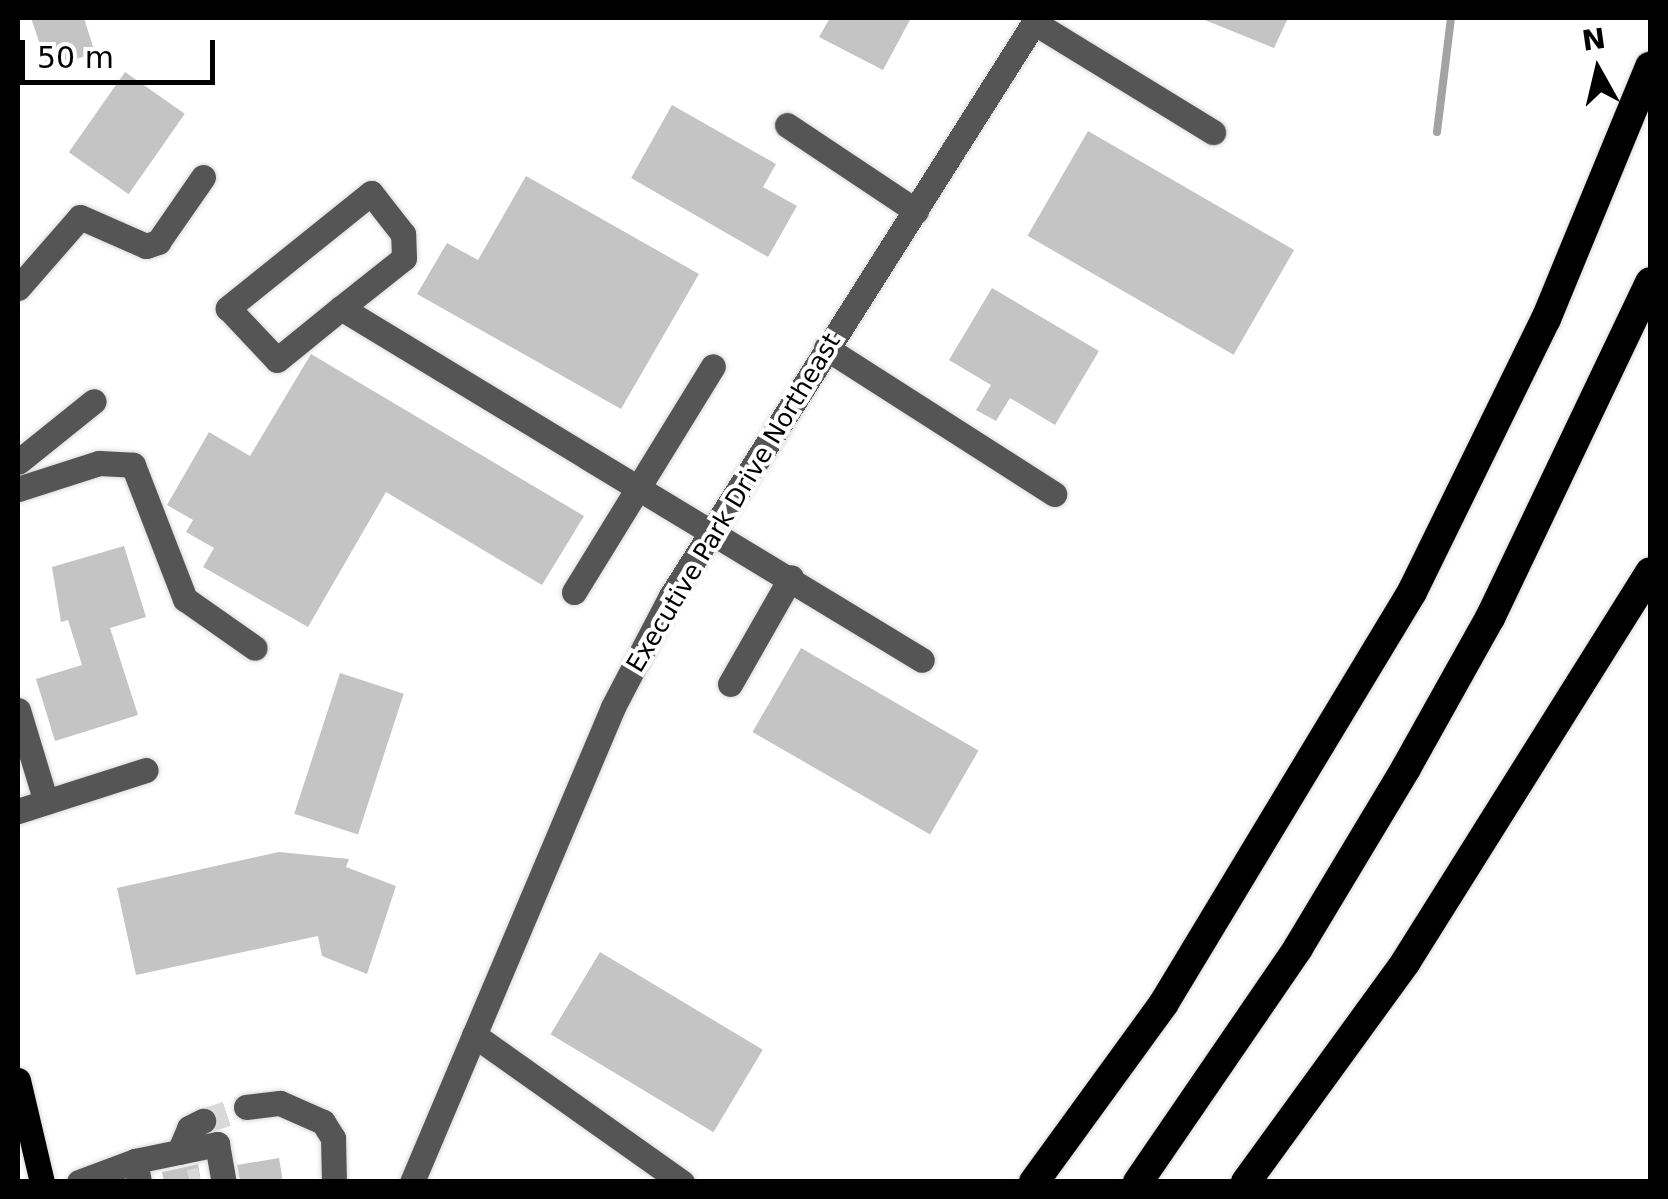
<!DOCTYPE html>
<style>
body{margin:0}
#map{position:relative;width:1668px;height:1199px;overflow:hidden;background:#fff;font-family:"DejaVu Sans",sans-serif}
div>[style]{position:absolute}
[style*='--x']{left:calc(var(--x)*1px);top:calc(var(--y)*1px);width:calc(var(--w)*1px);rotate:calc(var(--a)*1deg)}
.stream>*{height:8px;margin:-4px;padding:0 4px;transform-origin:4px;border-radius:4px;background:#a3a3a3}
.building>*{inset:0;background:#c4c4c4;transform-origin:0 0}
.minor-tunnel>*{height:25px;margin-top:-12.5px;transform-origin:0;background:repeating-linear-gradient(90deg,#d9d9d9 0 25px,transparent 0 37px)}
.roads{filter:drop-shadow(0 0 2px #dbdbdb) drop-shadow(0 0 2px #dbdbdb)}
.minor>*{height:25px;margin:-12.5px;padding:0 12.5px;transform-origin:12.5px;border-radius:12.5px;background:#555}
.major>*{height:25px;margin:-12.5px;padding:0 12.5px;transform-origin:12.5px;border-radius:12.5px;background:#000}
.highway>*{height:30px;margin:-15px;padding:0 15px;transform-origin:15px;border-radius:15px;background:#000}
span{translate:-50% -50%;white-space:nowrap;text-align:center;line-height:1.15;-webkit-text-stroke:8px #fff;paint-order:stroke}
.street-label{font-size:25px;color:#000}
.frame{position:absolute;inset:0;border:20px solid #000;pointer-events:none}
.north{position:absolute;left:1548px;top:20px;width:100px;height:100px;-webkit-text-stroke:8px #fff;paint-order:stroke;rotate:352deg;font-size:28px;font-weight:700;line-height:40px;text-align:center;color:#000}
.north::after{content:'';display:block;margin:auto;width:35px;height:45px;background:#000;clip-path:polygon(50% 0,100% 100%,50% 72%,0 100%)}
.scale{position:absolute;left:20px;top:40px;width:195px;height:45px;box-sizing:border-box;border:5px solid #000;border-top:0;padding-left:12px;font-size:30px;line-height:35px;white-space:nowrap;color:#000;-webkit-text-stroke:8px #fff;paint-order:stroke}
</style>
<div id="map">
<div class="stream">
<div style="--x:1437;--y:132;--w:115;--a:-83"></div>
</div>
<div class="building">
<div style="clip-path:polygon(31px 18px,84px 18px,95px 53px,48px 68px)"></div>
<div style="clip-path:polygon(830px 18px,911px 18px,883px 70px,819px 37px)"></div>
<div style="clip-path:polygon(1200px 18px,1288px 18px,1274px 48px)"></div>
<div style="left:125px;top:72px;width:73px;height:98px;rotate:35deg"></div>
<div style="clip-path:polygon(672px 105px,776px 164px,763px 187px,797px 206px,768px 257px,631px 178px)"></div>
<div style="left:1088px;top:131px;width:238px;height:121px;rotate:30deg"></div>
<div style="clip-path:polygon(526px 176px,699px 274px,621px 409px,417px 294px,447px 243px,478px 260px)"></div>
<div style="clip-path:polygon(992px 288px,1099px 351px,1055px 425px,1010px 398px,996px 421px,976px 410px,991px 385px,949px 360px)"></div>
<div style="clip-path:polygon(311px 354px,584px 516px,542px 585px,386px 492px,308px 627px,203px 567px,214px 548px,186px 532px,193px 520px,167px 505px,209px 432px,250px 456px)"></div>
<div style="clip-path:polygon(124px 546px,146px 617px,110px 628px,138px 715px,55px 741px,36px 679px,82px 665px,68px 620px,61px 622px,52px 567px)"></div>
<div style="left:801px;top:648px;width:205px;height:97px;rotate:30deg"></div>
<div style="left:340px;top:673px;width:67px;height:148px;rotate:18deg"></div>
<div style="clip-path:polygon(279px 852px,349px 859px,346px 867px,396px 886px,367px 974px,322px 956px,318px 936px,136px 975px,117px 888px)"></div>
<div style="left:600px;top:952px;width:190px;height:96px;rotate:31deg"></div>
<div style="clip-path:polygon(279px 1158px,283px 1182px,240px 1182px,237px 1165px)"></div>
<div style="clip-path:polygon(198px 1164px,201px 1182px,164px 1182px,162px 1172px)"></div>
</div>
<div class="minor-tunnel">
<div style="--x:203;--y:1121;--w:45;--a:-18"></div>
<div style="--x:190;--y:1182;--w:11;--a:-15"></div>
</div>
<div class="roads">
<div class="minor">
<div style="--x:1035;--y:23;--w:209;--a:31.5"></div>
<div style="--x:787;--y:125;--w:155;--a:33.7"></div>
<div style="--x:18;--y:288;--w:94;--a:-48.9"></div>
<div style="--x:80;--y:217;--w:72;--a:23.7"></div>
<div style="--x:146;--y:246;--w:13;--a:-18"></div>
<div style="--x:158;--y:242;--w:79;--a:-55.3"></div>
<div style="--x:341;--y:308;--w:80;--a:-38.4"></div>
<div style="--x:404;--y:258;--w:24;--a:-92"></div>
<div style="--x:403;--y:234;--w:52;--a:-128"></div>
<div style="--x:371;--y:193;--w:184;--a:141.2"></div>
<div style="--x:228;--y:308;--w:71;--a:46.7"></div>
<div style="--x:277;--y:360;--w:82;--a:-39.1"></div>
<div style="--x:341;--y:308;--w:679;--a:31.21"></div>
<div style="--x:826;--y:348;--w:271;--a:32.6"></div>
<div style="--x:18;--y:462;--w:97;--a:-38.8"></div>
<div style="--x:18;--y:489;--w:85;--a:-17.8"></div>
<div style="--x:99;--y:463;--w:34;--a:3"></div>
<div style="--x:133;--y:465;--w:144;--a:68.8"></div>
<div style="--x:185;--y:599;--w:85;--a:35"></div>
<div style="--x:574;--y:592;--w:265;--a:-58.4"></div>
<div style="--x:730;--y:684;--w:123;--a:-60.3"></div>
<div style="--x:18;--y:710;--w:96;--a:73.1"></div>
<div style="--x:18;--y:811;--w:134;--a:-17.8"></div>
<div style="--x:474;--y:1035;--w:255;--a:35.3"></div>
<div style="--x:246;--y:1107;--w:34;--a:-7"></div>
<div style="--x:280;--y:1103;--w:47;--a:23.8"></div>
<div style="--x:323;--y:1122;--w:19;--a:58"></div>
<div style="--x:333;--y:1138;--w:44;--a:88.7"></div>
<div style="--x:179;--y:1152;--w:26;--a:-67"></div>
<div style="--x:189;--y:1128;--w:16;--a:-27"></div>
<div style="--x:135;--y:1161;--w:84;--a:-11.7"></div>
<div style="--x:217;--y:1144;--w:39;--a:80"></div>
<div style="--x:79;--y:1182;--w:60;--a:-20.6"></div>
<div style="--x:135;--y:1161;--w:21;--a:79"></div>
<div style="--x:412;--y:1182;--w:516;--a:-67.06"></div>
<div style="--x:613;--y:707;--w:125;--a:-62.4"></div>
<div style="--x:671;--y:596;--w:684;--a:-57.66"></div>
</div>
<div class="major">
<div style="--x:18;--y:1080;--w:105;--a:76.8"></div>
</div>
<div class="highway">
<div style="--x:1034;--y:1182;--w:221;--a:-54"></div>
<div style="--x:1164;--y:1003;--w:480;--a:-58.9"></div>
<div style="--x:1412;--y:592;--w:304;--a:-63.9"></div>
<div style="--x:1546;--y:319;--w:273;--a:-67.6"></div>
<div style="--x:1138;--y:1182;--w:283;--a:-55.6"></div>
<div style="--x:1298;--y:948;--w:210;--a:-59"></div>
<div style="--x:1406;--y:768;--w:172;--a:-60.8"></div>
<div style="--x:1490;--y:618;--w:372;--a:-64.5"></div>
<div style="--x:1246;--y:1182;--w:271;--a:-54"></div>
<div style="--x:1405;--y:963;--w:461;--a:-57.9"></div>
</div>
</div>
<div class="street-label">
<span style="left:734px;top:503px;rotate:-59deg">Executive Park Drive Northeast</span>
</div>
<div class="frame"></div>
<div class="north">N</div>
<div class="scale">50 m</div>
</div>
